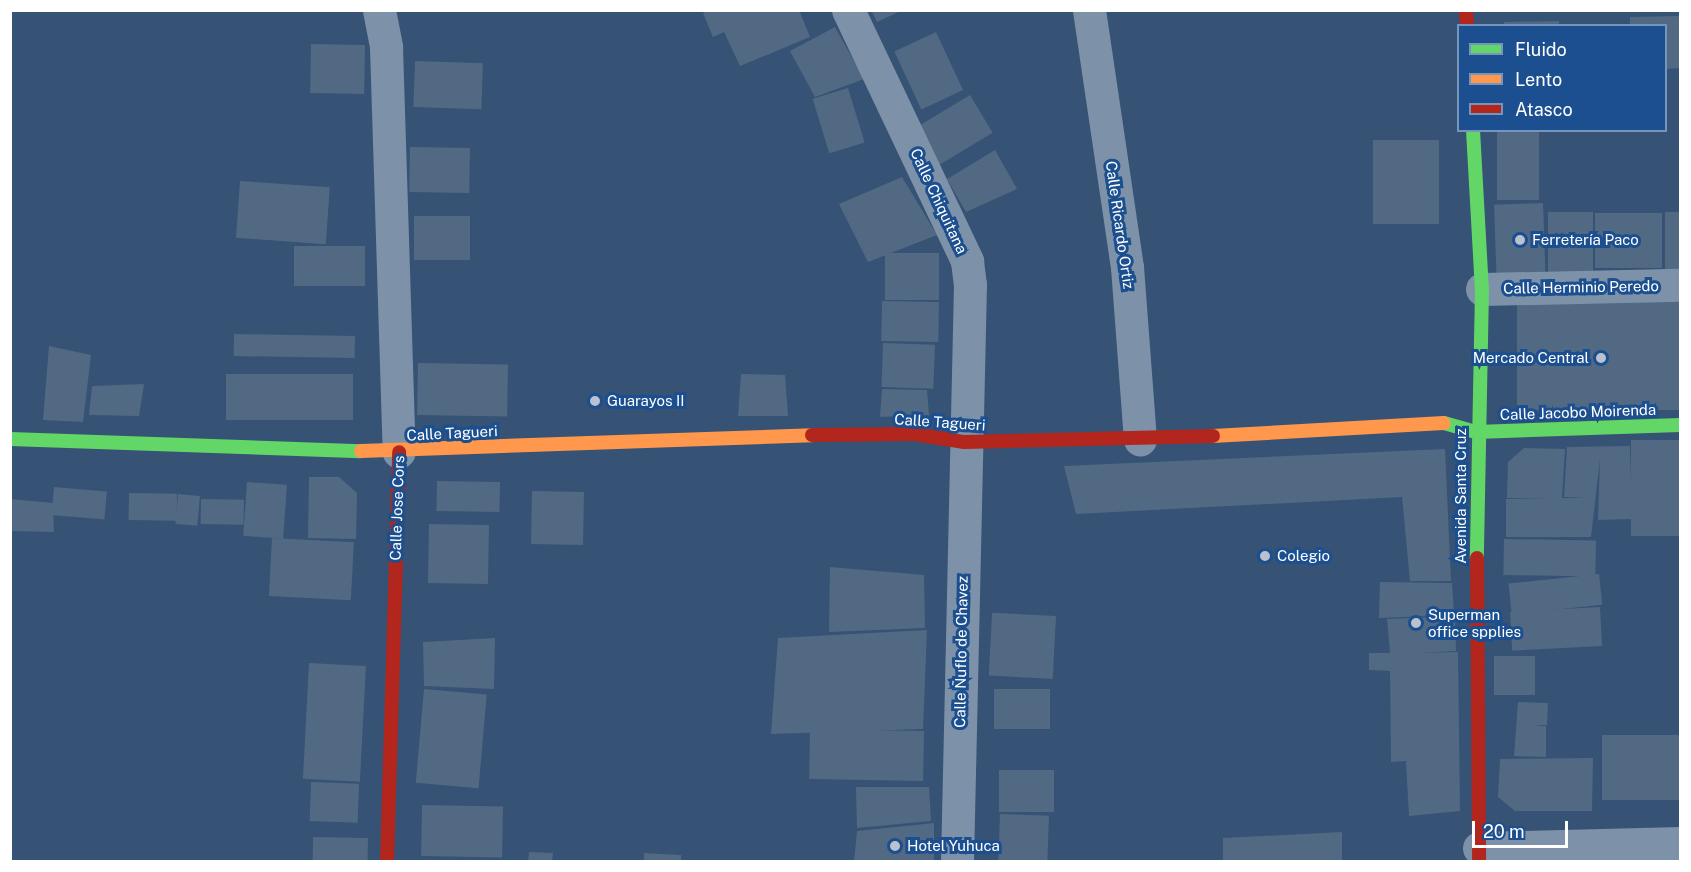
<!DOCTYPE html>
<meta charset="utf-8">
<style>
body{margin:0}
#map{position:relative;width:1691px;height:872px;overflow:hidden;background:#365274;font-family:"Public Sans",sans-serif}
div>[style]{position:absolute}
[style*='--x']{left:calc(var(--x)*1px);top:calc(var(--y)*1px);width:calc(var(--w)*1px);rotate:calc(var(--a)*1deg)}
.building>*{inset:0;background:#526984;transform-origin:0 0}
.street>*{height:33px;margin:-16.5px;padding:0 16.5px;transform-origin:16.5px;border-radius:16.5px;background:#7d92a8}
.fast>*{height:14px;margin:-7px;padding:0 7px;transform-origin:7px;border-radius:7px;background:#63d668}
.slow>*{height:14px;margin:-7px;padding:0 7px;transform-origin:7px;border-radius:7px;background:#ff974d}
.jam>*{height:14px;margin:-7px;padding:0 7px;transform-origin:7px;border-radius:7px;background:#b3261e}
.dots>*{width:16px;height:16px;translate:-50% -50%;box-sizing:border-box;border:3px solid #1b4f8f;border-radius:50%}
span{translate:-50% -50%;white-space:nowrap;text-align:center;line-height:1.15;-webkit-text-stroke:6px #1b4f8f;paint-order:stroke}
.street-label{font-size:15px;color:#fff}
.poi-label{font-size:15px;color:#fff}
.left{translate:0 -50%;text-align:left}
.right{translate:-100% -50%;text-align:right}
.frame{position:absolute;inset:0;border:12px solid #fff;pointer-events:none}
.legend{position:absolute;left:1457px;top:24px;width:210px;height:108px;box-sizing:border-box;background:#1b4f8f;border:2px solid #7695bc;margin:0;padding:8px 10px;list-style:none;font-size:18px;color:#fff}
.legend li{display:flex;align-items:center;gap:12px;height:30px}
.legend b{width:30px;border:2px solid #7695bc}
.scale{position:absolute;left:1472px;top:821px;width:96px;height:27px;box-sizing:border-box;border:3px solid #fff;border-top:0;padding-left:8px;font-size:18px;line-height:21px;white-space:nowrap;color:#fff;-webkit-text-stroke:4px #1b4f8f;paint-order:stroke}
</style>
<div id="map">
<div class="building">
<div style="clip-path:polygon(708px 10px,799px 10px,810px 37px,740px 66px,724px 32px,713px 37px,703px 13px)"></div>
<div style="clip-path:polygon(871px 10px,903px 10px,877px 22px)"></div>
<div style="clip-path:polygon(1680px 16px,1680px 68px,1666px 69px,1666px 26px,1630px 26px,1630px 17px)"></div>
<div style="clip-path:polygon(1559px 21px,1559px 26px,1504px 26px,1504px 22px)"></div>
<div style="clip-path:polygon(835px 27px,864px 79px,815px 97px,790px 51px)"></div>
<div style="left:936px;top:32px;width:64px;height:46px;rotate:65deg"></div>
<div style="left:365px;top:45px;width:49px;height:54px;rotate:91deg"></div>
<div style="left:415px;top:61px;width:68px;height:46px;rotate:2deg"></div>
<div style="left:848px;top:88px;width:57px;height:37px;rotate:73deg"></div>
<div style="left:970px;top:95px;width:44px;height:64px;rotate:59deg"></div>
<div style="left:1497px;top:132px;width:42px;height:68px"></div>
<div style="left:1439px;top:140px;width:84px;height:66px;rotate:90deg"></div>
<div style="left:410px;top:147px;width:60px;height:45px;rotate:1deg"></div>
<div style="clip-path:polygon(995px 150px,1017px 189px,966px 212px,947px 179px)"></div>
<div style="clip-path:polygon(902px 177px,937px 235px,868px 262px,839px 204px)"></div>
<div style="left:240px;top:181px;width:90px;height:57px;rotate:4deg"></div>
<div style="left:1543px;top:203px;width:74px;height:49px;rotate:88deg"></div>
<div style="left:1548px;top:212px;width:45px;height:62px"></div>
<div style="left:1665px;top:212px;width:15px;height:57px"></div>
<div style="left:1662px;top:213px;width:55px;height:67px;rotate:90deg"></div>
<div style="left:414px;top:216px;width:56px;height:44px"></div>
<div style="left:294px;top:246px;width:71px;height:40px"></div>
<div style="left:939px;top:253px;width:47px;height:54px;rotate:90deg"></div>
<div style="left:1680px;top:300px;width:110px;height:163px;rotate:90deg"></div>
<div style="left:882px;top:301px;width:57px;height:40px;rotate:1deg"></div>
<div style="left:234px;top:334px;width:121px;height:22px;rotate:1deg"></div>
<div style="left:883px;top:343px;width:52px;height:44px;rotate:2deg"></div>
<div style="clip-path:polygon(49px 346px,91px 355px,83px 422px,43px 420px)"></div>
<div style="left:418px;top:363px;width:90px;height:52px;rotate:1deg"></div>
<div style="left:226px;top:374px;width:127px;height:46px"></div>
<div style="clip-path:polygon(741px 374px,785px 375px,788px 416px,738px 416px)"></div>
<div style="clip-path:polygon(144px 384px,139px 416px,89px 415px,92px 386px)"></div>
<div style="clip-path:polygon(882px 389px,927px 390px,929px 415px,880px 417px)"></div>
<div style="left:1680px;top:440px;width:96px;height:49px;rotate:90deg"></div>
<div style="clip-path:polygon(1630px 446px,1632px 519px,1598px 520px,1600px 459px,1591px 537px,1506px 537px,1506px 499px,1551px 498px,1507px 498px,1508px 462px,1524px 448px,1565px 449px,1562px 498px,1586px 498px,1564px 497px,1567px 447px)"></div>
<div style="clip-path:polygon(1445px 449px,1451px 581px,1410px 581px,1402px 497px,1076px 514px,1064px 466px)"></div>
<div style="clip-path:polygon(309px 477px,339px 477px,357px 493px,356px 539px,308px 538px)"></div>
<div style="left:437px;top:481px;width:63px;height:30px;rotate:1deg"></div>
<div style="left:247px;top:482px;width:40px;height:54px;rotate:4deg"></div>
<div style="left:54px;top:487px;width:53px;height:28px;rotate:5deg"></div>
<div style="left:532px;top:491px;width:52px;height:53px;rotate:1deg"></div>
<div style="left:129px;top:493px;width:48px;height:27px;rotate:1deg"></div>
<div style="left:178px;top:494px;width:22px;height:30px;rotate:5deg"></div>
<div style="clip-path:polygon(10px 499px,53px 503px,54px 532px,10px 531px)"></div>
<div style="left:201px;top:499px;width:43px;height:25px;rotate:1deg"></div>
<div style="left:429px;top:524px;width:60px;height:59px;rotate:1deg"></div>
<div style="left:272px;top:538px;width:82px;height:58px;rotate:3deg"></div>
<div style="left:1504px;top:539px;width:92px;height:36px;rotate:1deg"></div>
<div style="clip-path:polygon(830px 567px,924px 575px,925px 628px,829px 632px)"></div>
<div style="left:1599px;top:574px;width:31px;height:91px;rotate:84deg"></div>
<div style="clip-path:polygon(1380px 582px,1452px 583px,1454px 615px,1379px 618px)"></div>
<div style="left:1600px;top:607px;width:39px;height:90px;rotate:87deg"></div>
<div style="left:1056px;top:616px;width:63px;height:64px;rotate:93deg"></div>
<div style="clip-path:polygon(1455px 616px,1456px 651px,1419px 653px,1458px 652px,1460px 811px,1409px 816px,1406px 761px,1391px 762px,1390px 671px,1369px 670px,1369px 653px,1390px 653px,1387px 619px)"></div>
<div style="clip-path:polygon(927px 630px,923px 729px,771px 734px,778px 638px)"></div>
<div style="clip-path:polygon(495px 638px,494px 689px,424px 686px,423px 642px)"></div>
<div style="left:1494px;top:656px;width:41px;height:39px"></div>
<div style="left:309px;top:663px;width:57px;height:116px;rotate:3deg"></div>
<div style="left:424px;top:689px;width:63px;height:94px;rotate:5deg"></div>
<div style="left:994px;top:689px;width:56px;height:40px"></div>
<div style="clip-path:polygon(1518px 702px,1548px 703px,1547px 725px,1532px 725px,1546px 726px,1546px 757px,1514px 756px)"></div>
<div style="left:924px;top:731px;width:50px;height:114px;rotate:91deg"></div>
<div style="left:1680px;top:735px;width:65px;height:78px;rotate:90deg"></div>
<div style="clip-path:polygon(1593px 758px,1592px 811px,1515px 811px,1498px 797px,1500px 759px)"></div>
<div style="left:999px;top:770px;width:55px;height:42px"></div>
<div style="left:311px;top:782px;width:48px;height:39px;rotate:2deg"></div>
<div style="clip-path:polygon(856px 787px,929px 787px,931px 821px,857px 828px)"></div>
<div style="left:422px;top:805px;width:81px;height:51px;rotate:1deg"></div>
<div style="left:1000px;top:814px;width:49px;height:48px;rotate:2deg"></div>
<div style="clip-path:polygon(934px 823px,934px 862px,854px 862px,857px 831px)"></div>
<div style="clip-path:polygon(1342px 832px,1342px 862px,1223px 862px,1223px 838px)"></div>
<div style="left:313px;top:837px;width:55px;height:25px;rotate:1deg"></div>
<div style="clip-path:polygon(529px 852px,553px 853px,552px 862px,528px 862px)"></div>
<div style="clip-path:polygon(644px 853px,681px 855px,681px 862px,644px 862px)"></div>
</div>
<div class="street">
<div style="--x:379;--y:10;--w:38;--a:79"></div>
<div style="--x:386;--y:47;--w:405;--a:88.2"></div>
<div style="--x:848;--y:10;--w:278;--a:64.6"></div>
<div style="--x:967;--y:261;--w:23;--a:83"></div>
<div style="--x:970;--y:284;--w:578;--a:91.29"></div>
<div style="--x:1089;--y:10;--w:260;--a:81.6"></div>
<div style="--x:1127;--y:267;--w:173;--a:85.7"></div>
<div style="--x:1482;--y:289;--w:198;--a:-1.2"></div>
<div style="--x:1479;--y:848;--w:201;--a:-1.4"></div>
</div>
<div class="fast">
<div style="--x:1473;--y:130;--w:159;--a:86.8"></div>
<div style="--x:1482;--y:289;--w:269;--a:91.1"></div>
<div style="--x:1444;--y:423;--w:33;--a:16"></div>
<div style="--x:1476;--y:432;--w:204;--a:-2"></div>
<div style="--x:10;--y:439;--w:351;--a:2"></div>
</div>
<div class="slow">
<div style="--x:1213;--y:436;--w:231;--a:-3.2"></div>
<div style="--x:361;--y:451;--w:451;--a:-2"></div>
</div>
<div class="jam">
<div style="--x:1466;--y:10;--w:16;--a:86"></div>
<div style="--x:812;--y:435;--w:102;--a:-0.6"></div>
<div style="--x:914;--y:434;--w:51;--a:9.1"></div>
<div style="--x:964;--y:442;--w:249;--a:-1.4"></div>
<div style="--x:1477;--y:558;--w:304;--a:89.6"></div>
<div style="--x:387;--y:862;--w:410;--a:-88.3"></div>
</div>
<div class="dots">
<div style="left:1520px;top:240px;background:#b9c2ce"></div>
<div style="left:1601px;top:358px;background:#b9c2ce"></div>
<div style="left:595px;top:401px;background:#b9c2ce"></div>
<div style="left:1265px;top:556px;background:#b9c2ce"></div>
<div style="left:1416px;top:623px;background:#b9c2ce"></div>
<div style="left:895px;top:846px;background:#b9c2ce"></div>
</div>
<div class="street-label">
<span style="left:939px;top:201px;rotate:65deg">Calle Chiquitana</span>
<span style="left:1120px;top:225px;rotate:82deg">Calle Ricardo Ortiz</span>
<span style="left:1581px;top:287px;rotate:-1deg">Calle Herminio Peredo</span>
<span style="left:1578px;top:412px;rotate:-2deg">Calle Jacobo Moirenda</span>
<span style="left:940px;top:422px;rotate:4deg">Calle Tagueri</span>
<span style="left:452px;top:433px;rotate:-3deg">Calle Tagueri</span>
<span style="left:1461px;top:496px;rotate:-90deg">Avenida Santa Cruz</span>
<span style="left:397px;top:508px;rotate:-88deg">Calle Jose Cors</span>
<span style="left:961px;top:652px;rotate:-89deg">Calle Ñuflo de Chavez</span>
</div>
<div class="poi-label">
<span class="left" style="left:1532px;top:240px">Ferretería Paco</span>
<span class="right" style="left:1589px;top:358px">Mercado Central</span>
<span class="left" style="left:607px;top:401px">Guarayos II</span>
<span class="left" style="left:1277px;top:556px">Colegio</span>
<span class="left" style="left:1428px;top:623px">Superman<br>office spplies</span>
<span class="left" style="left:907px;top:846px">Hotel Yuhuca</span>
</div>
<div class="frame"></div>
<ul class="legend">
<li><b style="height:8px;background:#63d668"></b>Fluido</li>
<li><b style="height:8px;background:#ff974d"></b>Lento</li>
<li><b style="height:8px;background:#b3261e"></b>Atasco</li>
</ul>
<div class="scale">20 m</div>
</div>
